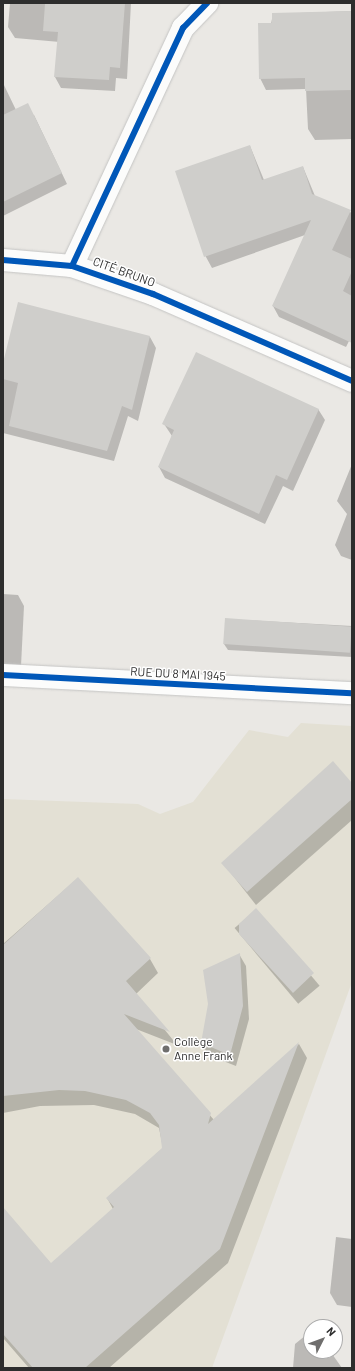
<!DOCTYPE html>
<meta charset="utf-8">
<style>
body{margin:0}
#map{position:relative;width:355px;height:1371px;overflow:hidden;background:#eae8e4;font-family:Barlow,sans-serif}
div>[style]{position:absolute}
[style*='--x']{left:calc(var(--x)*1px);top:calc(var(--y)*1px);width:calc(var(--w)*1px);rotate:calc(var(--a)*1deg)}
.education>*{inset:0;background:#e3e0d4}
.shadow>*{inset:0;background:#0003;transform-origin:0 0}
.building>*{inset:0;background:#cfcecb;transform-origin:0 0}
.roads{filter:drop-shadow(0 0 1px #c4c4c3) drop-shadow(0 0 1px #c4c4c3)}
.minor>*{height:22px;margin:-11px;padding:0 11px;transform-origin:11px;border-radius:11px;background:#fcfcfb}
.cycleway>*{height:6px;margin:-3px;padding:0 3px;transform-origin:3px;border-radius:3px;background:#0057b8}
.dots>*{width:11px;height:11px;translate:-50% -50%;box-sizing:border-box;border:2px solid #fff;border-radius:50%}
span{translate:-50% -50%;white-space:nowrap;text-align:center;line-height:1.15;-webkit-text-stroke:3px #fff;paint-order:stroke}
.street-label{font-size:12px;color:#2d2d2d}
.poi-label{font-size:12px;color:#2d2d2d}
.left{translate:0 -50%;text-align:left}
.frame{position:absolute;inset:0;border:4px solid #2d2d2d;pointer-events:none}
.north{position:absolute;left:303px;top:1319px;width:40px;height:40px;box-sizing:border-box;background:#fff;border:1px solid #ababab;border-radius:50%;rotate:48deg;font-size:11px;font-weight:700;line-height:16px;text-align:center;color:#2d2d2d}
.north::after{content:'';display:block;margin:auto;width:14px;height:18px;background:#6f6e6d;clip-path:polygon(50% 0,100% 100%,50% 72%,0 100%)}
</style>
<div id="map">
<div class="education">
<div style="clip-path:polygon(301px 723px,352px 726px,352px 982px,212px 1368px,3px 1368px,3px 799px,138px 804px,160px 814px,193px 802px,249px 730px,288px 737px)"></div>
</div>
<div class="shadow">
<div style="clip-path:polygon(10px 3px,131px 3px,127px 79px,116px 78px,115px 91px,61px 88px,55px 77px,71px 43px,15px 38px,8px 27px)"></div>
<div style="clip-path:polygon(352px 11px,352px 139px,315px 140px,308px 129px,306px 89px,266px 90px,260px 78px,273px 14px)"></div>
<div style="clip-path:polygon(3px 83px,16px 110px,34px 115px,67px 184px,3px 216px)"></div>
<div style="clip-path:polygon(250px 146px,264px 180px,303px 167px,315px 196px,352px 213px,352px 335px,346px 347px,279px 317px,273px 306px,305px 235px,212px 268px,206px 257px,176px 172px)"></div>
<div style="clip-path:polygon(150px 337px,156px 348px,138px 421px,128px 416px,114px 461px,3px 433px,3px 367px)"></div>
<div style="clip-path:polygon(318px 409px,325px 420px,293px 491px,283px 486px,265px 524px,165px 478px,159px 467px,172px 436px,164px 424px)"></div>
<div style="clip-path:polygon(352px 464px,352px 560px,341px 556px,335px 545px,347px 514px,337px 501px)"></div>
<div style="clip-path:polygon(3px 594px,18px 595px,24px 606px,21px 666px,3px 665px)"></div>
<div style="clip-path:polygon(226px 619px,352px 626px,352px 657px,228px 650px,224px 644px)"></div>
<div style="clip-path:polygon(352px 784px,352px 820px,256px 905px,223px 863px)"></div>
<div style="clip-path:polygon(78px 878px,150px 959px,158px 973px,136px 994px,177px 1045px,136px 1029px,214px 1120px,299px 1044px,307px 1058px,228px 1263px,109px 1368px,29px 1368px,3px 1338px,3px 1209px,51px 1264px,113px 1209px,107px 1198px,163px 1148px,159px 1128px,135px 1114px,94px 1105px,40px 1106px,3px 1113px,3px 944px)"></div>
<div style="left:256px;top:910px;width:99px;height:28px;rotate:50deg"></div>
<div style="clip-path:polygon(239px 954px,246px 966px,249px 1019px,236px 1066px,208px 1055px,202px 1043px)"></div>
<div style="clip-path:polygon(336px 1237px,352px 1239px,352px 1307px,337px 1305px,330px 1293px)"></div>
<div style="clip-path:polygon(311px 1331px,311px 1351px,330px 1351px,342px 1368px,293px 1368px,295px 1344px)"></div>
</div>
<div class="building">
<div style="clip-path:polygon(79px 3px,125px 3px,120px 68px,110px 67px,109px 80px,54px 77px,58px 32px,43px 31px,45px 4px)"></div>
<div style="clip-path:polygon(352px 11px,352px 90px,305px 91px,305px 78px,259px 79px,258px 23px,272px 23px,272px 13px)"></div>
<div style="clip-path:polygon(28px 103px,62px 173px,3px 202px,3px 115px)"></div>
<div style="clip-path:polygon(250px 145px,262px 180px,303px 166px,312px 194px,351px 210px,332px 250px,352px 259px,352px 271px,343px 291px,352px 296px,352px 343px,272px 306px,311px 220px,204px 257px,175px 171px)"></div>
<div style="clip-path:polygon(18px 302px,150px 336px,132px 410px,122px 406px,107px 451px,9px 426px,18px 383px,3px 379px,3px 363px)"></div>
<div style="clip-path:polygon(196px 352px,319px 409px,287px 480px,276px 475px,259px 514px,158px 467px,174px 430px,162px 424px)"></div>
<div style="left:225px;top:618px;width:127px;height:26px;rotate:4deg"></div>
<div style="clip-path:polygon(333px 761px,352px 783px,352px 799px,247px 892px,221px 863px)"></div>
<div style="clip-path:polygon(78px 877px,151px 958px,126px 981px,170px 1032px,124px 1014px,211px 1113px,208px 1124px,299px 1042px,220px 1249px,85px 1368px,33px 1368px,3px 1334px,3px 1207px,51px 1263px,114px 1207px,106px 1198px,162px 1148px,159px 1125px,150px 1113px,126px 1100px,85px 1091px,59px 1090px,3px 1096px,3px 945px)"></div>
<div style="clip-path:polygon(256px 908px,314px 973px,293px 993px,239px 934px,239px 924px)"></div>
<div style="clip-path:polygon(240px 953px,243px 1006px,230px 1055px,201px 1043px,208px 1004px,203px 970px)"></div>
</div>
<div class="roads">
<div class="minor">
<div style="--x:3;--y:260;--w:69;--a:5"></div>
<div style="--x:72;--y:266;--w:86;--a:19.1"></div>
<div style="--x:153;--y:294;--w:217;--a:23.6"></div>
<div style="--x:72;--y:266;--w:263;--a:-65"></div>
<div style="--x:183;--y:28;--w:35;--a:-46"></div>
<div style="--x:3;--y:675;--w:349;--a:3"></div>
</div>
</div>
<div class="cycleway">
<div style="--x:3;--y:260;--w:69;--a:5"></div>
<div style="--x:72;--y:266;--w:86;--a:19.1"></div>
<div style="--x:153;--y:294;--w:217;--a:23.6"></div>
<div style="--x:72;--y:266;--w:263;--a:-65"></div>
<div style="--x:183;--y:28;--w:35;--a:-46"></div>
<div style="--x:3;--y:675;--w:349;--a:3"></div>
</div>
<div class="dots">
<div style="left:166px;top:1049px;background:#6f6e6d"></div>
</div>
<div class="street-label">
<span style="left:124px;top:272px;rotate:20deg">CITÉ BRUNO</span>
<span style="left:178px;top:674px;rotate:3deg">RUE DU 8 MAI 1945</span>
</div>
<div class="poi-label">
<span class="left" style="left:174px;top:1049px">Collège<br>Anne Frank</span>
</div>
<div class="frame"></div>
<div class="north">N</div>
</div>
